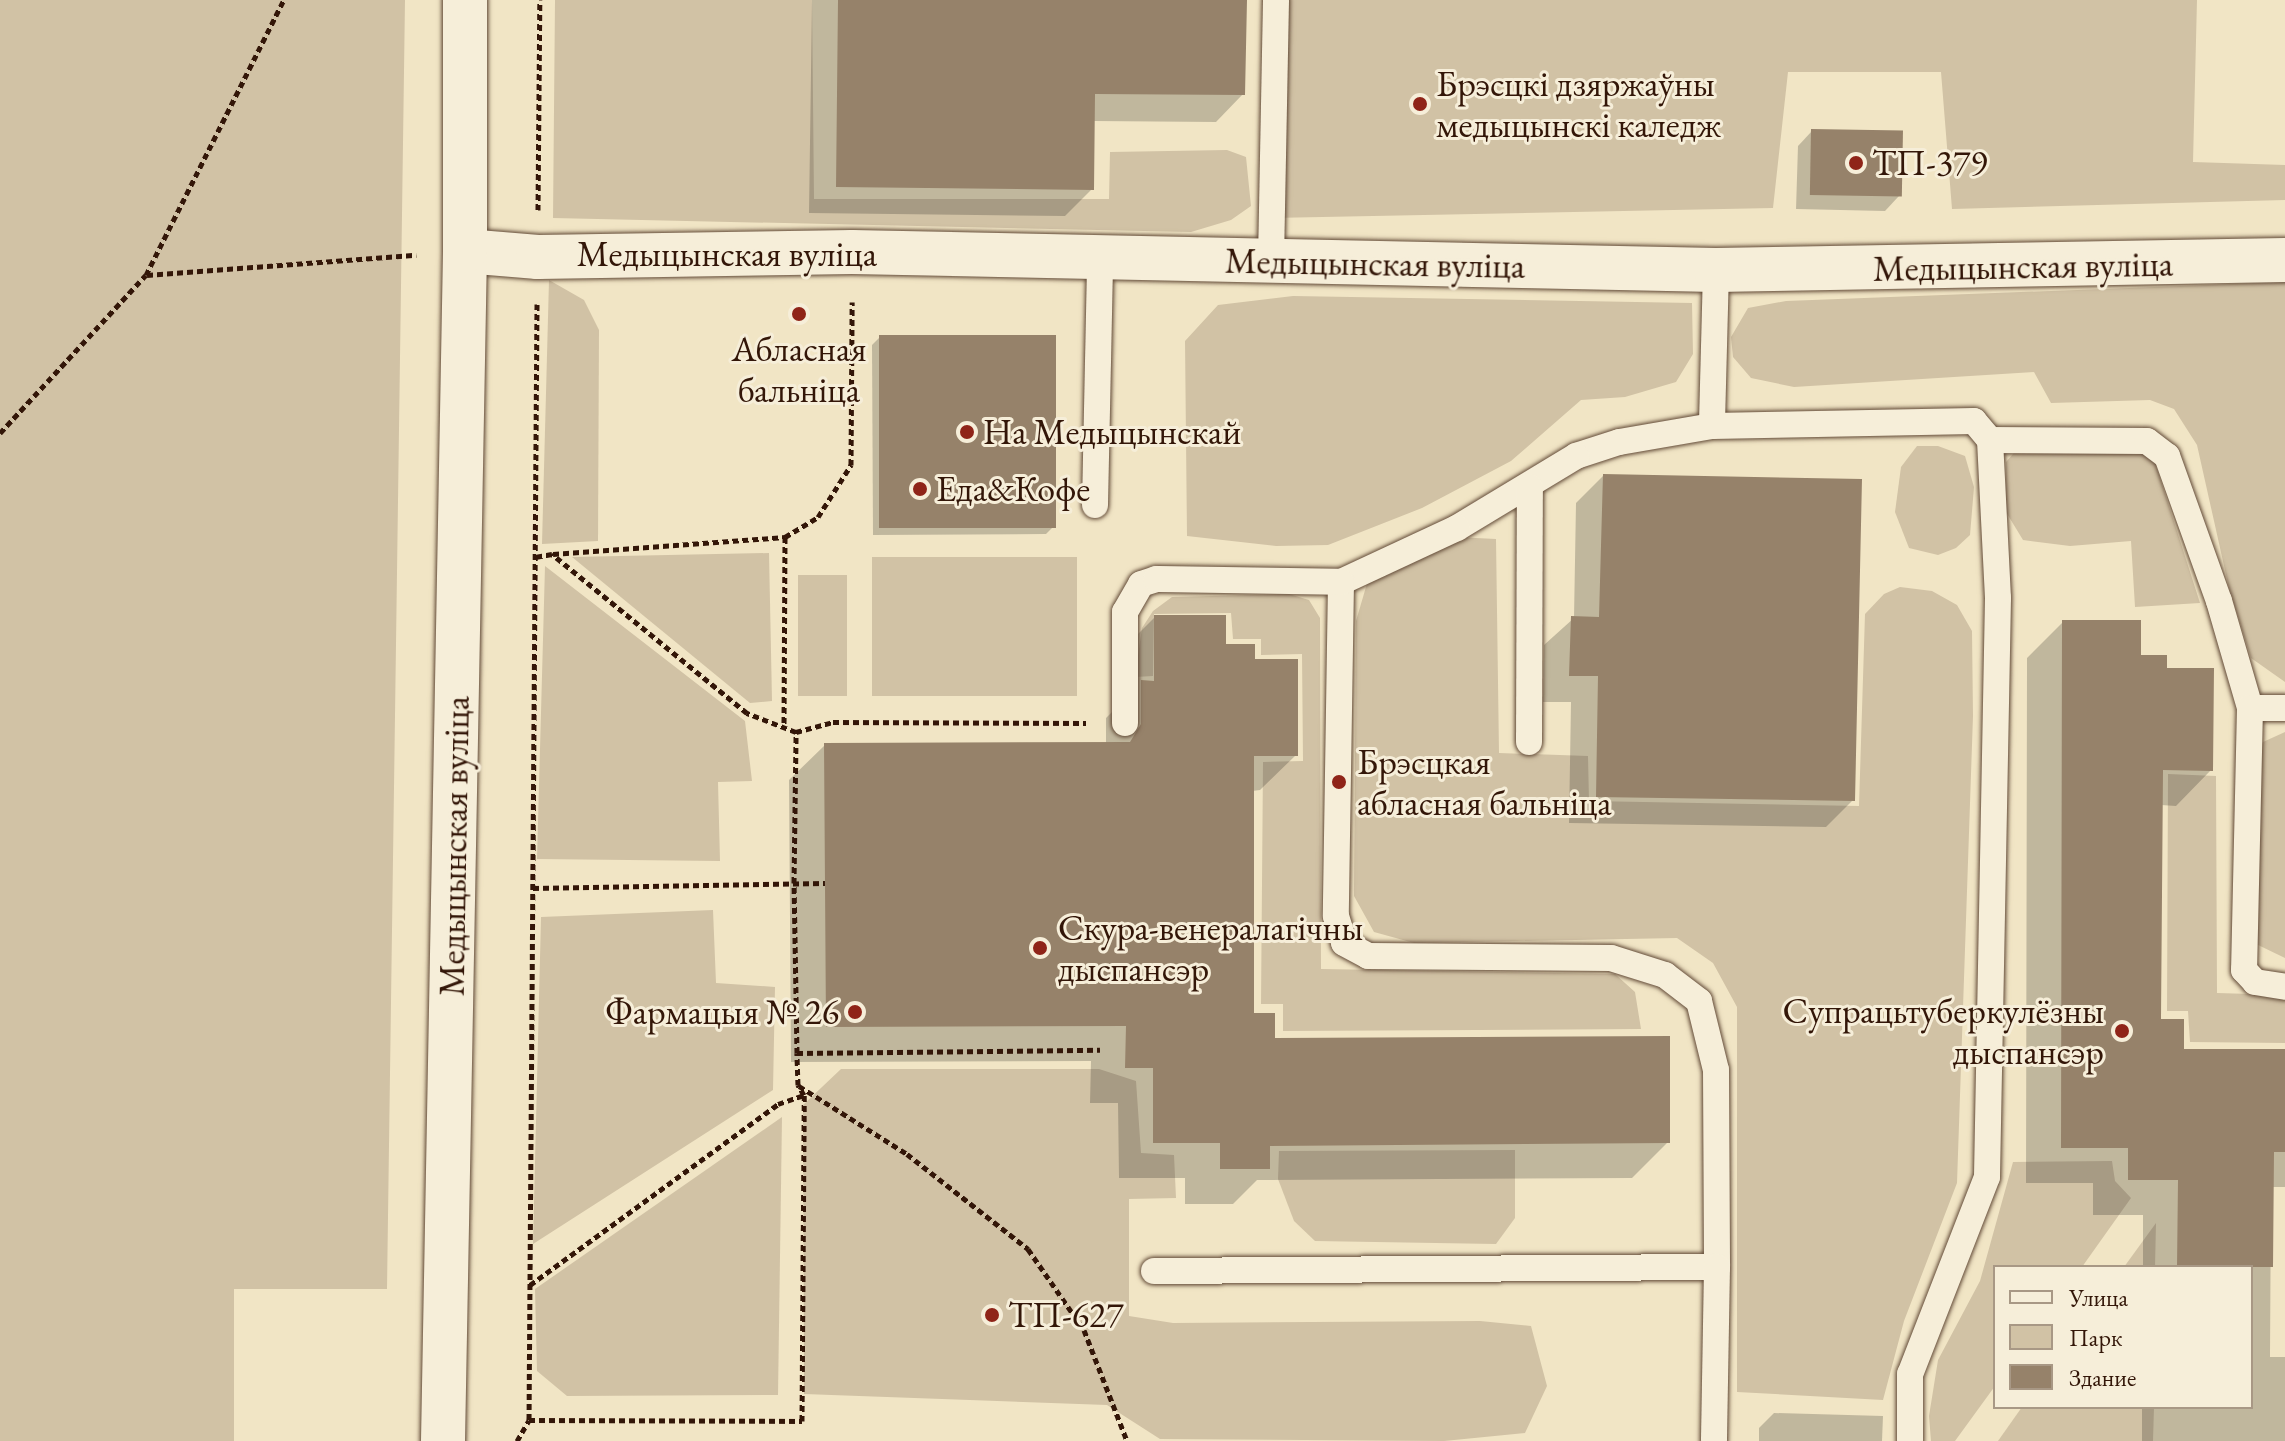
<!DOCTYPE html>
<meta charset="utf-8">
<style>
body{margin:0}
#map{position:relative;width:2285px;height:1441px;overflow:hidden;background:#f1e5c5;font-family:"EB Garamond",serif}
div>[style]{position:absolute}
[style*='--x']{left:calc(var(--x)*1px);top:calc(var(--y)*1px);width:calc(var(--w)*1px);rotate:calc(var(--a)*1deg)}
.green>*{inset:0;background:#d1c2a5;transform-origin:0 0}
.shadow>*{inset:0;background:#0003}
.building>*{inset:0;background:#96826a;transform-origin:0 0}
.path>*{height:5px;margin-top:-2.5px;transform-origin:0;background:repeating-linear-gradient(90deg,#331608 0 6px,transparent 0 10px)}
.roads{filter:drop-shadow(0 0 2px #624a37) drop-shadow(0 0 2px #624a37)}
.lane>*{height:26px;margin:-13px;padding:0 13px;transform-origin:13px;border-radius:13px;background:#f6eed9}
.street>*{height:44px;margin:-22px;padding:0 22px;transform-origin:22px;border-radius:22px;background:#f6eed9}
.dots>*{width:22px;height:22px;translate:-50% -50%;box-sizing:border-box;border:4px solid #f6eed9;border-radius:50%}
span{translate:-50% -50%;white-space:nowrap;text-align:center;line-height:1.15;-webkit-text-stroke:6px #f6eed9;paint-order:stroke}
.poi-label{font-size:36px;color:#331608}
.left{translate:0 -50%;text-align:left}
.right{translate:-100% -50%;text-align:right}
.street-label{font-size:36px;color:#331608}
.legend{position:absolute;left:1993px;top:1265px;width:260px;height:144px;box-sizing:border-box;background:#f6eed9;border:2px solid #a89885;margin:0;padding:10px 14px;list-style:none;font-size:24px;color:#331608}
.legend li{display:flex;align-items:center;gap:16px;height:40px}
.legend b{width:40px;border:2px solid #a89885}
</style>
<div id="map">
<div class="green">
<div style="clip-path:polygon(0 0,405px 0,387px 1289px,234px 1289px,234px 1441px,0 1441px)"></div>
<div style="clip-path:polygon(555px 0,812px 0,814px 199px,1109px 199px,1110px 152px,1227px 150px,1246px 157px,1251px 206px,1231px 220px,1191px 232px,553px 218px)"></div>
<div style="clip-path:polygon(1287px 0,2197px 0,2193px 162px,2285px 165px,2285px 200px,1952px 209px,1941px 72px,1788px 72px,1773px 208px,1271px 218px)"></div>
<div style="clip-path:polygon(549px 280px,584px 300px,599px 330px,598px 541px,542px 544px)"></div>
<div style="clip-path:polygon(2285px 282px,2285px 682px,2251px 658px,2229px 588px,2197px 445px,2174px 409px,2150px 400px,2051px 403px,2034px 372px,1794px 387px,1751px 378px,1733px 357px,1731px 337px,1748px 308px,1786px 301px)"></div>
<div style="clip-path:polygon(1293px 296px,1692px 303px,1693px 354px,1676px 382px,1625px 397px,1581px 400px,1511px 461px,1422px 508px,1328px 545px,1276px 546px,1187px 536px,1185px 341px,1218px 305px)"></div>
<div style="clip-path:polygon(2027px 438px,2152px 453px,2200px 603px,2135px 607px,2131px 541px,2070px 546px,2023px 540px,2006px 512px,2006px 462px)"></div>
<div style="clip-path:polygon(1917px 446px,1938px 446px,1965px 456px,1974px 487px,1970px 535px,1956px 548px,1938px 555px,1909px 548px,1895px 512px,1901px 467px)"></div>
<div style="clip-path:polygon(1435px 536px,1496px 539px,1499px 753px,1588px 756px,1589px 801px,1859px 806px,1865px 614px,1884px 594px,1900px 587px,1932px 591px,1957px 605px,1972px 631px,1973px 716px,1957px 1183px,1904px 1321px,1883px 1400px,1737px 1392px,1737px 1007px,1713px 963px,1677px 938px,1414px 943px,1374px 932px,1354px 896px,1356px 621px,1368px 580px)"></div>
<div style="clip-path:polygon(769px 553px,772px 701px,750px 703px,572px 557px)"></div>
<div style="left:1077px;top:557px;width:139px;height:205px;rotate:90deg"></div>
<div style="clip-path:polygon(545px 566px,745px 721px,752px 781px,718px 782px,720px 861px,537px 859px)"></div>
<div style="left:798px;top:575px;width:49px;height:121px"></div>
<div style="clip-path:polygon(1289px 594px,1309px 600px,1320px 618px,1321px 969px,1615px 974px,1635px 992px,1641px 1029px,1283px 1031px,1283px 1004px,1261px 1004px,1263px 762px,1303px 761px,1302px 654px,1261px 655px,1261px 639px,1233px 639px,1231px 613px,1154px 614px,1153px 676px,1135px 677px,1142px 628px,1153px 611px,1172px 597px)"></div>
<div style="clip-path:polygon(2285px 732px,2285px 958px,2256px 944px,2248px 765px,2263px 742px)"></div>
<div style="clip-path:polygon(2168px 774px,2216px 776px,2217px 993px,2285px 995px,2285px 1043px,2190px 1042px,2188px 1011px,2167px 1011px)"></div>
<div style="clip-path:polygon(713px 910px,716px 983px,775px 987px,773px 1090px,533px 1244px,541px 917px)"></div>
<div style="clip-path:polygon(841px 1069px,1099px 1069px,1136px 1081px,1141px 1153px,1174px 1155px,1176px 1198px,1129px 1199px,1129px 1316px,1173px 1323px,1480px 1321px,1531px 1326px,1547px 1386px,1525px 1433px,1444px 1441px,1160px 1439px,1107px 1405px,804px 1394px,803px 1105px)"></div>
<div style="clip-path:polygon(782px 1117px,778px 1395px,567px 1396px,537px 1371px,535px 1289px)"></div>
<div style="clip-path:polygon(1515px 1150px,1515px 1218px,1496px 1244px,1315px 1241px,1294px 1221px,1278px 1179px,1279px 1151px)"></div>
<div style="clip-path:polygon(2112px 1161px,2115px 1181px,2131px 1198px,2082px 1267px,1995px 1267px,1995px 1386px,1955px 1441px,1931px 1441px,1929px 1416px,1938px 1360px,1980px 1281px,2013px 1162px)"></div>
<div style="clip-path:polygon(2156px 1223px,2155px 1267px,2124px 1267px)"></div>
<div style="clip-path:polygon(2022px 1407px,2154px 1407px,2153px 1441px,1998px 1441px)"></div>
</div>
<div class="shadow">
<div style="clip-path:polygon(812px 0,1245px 0,1243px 94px,1216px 122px,1093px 121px,1092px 189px,1065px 216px,809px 213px)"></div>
<div style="clip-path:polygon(1812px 131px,1899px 196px,1885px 211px,1796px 209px,1798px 146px)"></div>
<div style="clip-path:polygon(879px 338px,1053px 527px,1046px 534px,873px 535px,872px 345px)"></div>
<div style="clip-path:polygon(1603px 476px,1853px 800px,1826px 827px,1569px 823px,1571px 702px,1543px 702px,1544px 645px,1574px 618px,1576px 503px)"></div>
<div style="clip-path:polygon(1155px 617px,1253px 661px,1296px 755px,1260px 790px,1252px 791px,1252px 1015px,1273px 1040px,1668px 1142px,1632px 1178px,1257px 1180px,1233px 1204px,1185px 1204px,1185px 1178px,1119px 1178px,1118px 1103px,1090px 1103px,1091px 1061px,791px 1062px,789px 780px,825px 745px,1106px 744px,1106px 718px,1119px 705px,1119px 653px)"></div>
<div style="clip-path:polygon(2063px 622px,2165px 670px,2211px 770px,2176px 806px,2161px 805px,2159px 1021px,2182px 1051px,2285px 1051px,2285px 1187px,2271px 1187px,2270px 1357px,2285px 1357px,2285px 1441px,2142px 1441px,2142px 1407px,2251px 1407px,2251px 1267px,2143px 1267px,2143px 1215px,2093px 1215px,2093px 1183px,2026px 1183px,2027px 658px)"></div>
<div style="clip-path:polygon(1774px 1413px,1883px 1416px,1882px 1441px,1759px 1441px,1759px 1428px)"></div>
</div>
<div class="building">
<div style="clip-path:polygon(838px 0,1247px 0,1245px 95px,1095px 94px,1094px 190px,836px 187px)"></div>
<div style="left:1811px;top:129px;width:92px;height:66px;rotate:1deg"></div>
<div style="left:1056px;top:335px;width:193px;height:177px;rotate:90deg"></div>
<div style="clip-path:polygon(1603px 474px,1862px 479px,1855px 801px,1596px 797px,1598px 676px,1569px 676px,1571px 616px,1599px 617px)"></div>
<div style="clip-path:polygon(1154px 615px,1226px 615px,1226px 644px,1255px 644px,1255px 659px,1298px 659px,1298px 756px,1254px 756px,1254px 1013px,1275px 1013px,1275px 1038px,1670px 1036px,1670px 1143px,1270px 1146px,1270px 1169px,1220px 1169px,1220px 1143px,1153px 1143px,1153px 1068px,1125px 1068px,1126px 1026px,826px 1027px,824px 743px,1130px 742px,1141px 724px,1141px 680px,1154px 681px)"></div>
<div style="clip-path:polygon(2062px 620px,2141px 620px,2141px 655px,2167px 655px,2167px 668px,2214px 668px,2213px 771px,2163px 770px,2161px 1019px,2184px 1019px,2184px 1049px,2285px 1049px,2285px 1152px,2274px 1152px,2273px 1267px,2177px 1267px,2178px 1180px,2128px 1180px,2128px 1148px,2061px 1148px)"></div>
</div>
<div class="path">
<div style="--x:538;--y:210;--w:210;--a:-89.5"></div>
<div style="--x:147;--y:275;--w:270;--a:-4.3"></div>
<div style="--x:537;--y:304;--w:1116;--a:90.41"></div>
<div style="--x:529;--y:1420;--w:273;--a:0.2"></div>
<div style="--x:802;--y:1421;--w:326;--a:-89.6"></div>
<div style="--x:0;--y:433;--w:215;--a:-47.3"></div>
<div style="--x:146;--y:275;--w:308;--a:-63.4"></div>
<div style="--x:785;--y:537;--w:39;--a:-31"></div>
<div style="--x:818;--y:517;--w:62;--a:-57.6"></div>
<div style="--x:851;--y:465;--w:163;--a:-89.6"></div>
<div style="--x:553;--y:554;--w:233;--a:-4.2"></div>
<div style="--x:785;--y:537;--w:191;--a:90.3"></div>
<div style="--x:796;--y:732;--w:38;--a:-15"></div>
<div style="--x:833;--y:722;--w:253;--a:0.2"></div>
<div style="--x:533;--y:888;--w:292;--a:-1"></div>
<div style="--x:797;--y:1053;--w:303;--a:-0.6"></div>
<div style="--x:799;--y:1086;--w:128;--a:32.2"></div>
<div style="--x:907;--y:1154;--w:154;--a:38.1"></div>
<div style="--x:1028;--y:1249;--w:98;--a:55.3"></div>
<div style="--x:1084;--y:1330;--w:119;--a:68.8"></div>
<div style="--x:530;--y:1285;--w:307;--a:-36.1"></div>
<div style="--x:778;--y:1104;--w:28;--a:-19"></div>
<div style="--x:804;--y:1095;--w:12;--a:-121"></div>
<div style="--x:798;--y:1085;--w:32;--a:-92"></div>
<div style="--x:797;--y:1053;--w:170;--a:-91"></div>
<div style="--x:794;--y:883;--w:151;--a:-89.2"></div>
<div style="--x:796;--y:732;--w:53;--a:-158.8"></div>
<div style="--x:747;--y:713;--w:252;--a:-140.8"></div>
<div style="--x:552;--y:554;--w:17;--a:170"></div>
<div style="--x:517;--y:1441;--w:24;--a:-60"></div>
</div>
<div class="roads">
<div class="lane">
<div style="--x:1271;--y:261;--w:261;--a:-88.9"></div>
<div style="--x:1716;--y:270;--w:156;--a:91.5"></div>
<div style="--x:1712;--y:426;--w:94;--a:170.2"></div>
<div style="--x:1619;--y:442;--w:45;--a:162"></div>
<div style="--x:1576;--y:456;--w:139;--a:148.8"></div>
<div style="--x:1457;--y:528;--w:128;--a:155"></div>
<div style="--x:1341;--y:582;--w:334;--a:90.9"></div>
<div style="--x:1336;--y:916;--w:28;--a:73"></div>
<div style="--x:1344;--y:943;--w:27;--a:28"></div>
<div style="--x:1368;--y:956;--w:243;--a:0.5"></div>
<div style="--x:1611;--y:958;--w:57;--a:17.5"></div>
<div style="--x:1665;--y:975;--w:43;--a:37.4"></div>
<div style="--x:1699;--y:1001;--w:71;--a:76.2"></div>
<div style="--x:1716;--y:1070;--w:197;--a:89.7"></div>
<div style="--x:1712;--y:426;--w:262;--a:-1.1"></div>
<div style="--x:1974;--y:421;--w:25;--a:50"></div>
<div style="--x:1990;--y:440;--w:158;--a:87.1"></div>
<div style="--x:1998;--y:598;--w:579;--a:91.09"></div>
<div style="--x:1987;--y:1177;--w:212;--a:111.3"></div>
<div style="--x:1910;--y:1374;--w:67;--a:90"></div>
<div style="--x:1990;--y:440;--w:157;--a:0.4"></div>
<div style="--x:2147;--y:441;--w:25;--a:37"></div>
<div style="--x:2167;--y:456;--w:154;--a:70.3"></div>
<div style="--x:2219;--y:601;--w:111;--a:73.8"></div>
<div style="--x:2250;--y:708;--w:262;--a:91.3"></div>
<div style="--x:2244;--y:970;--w:16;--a:47"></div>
<div style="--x:2255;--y:982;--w:30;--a:9"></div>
<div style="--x:1095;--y:505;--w:248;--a:-88.8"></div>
<div style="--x:2250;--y:708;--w:35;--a:0"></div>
<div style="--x:1125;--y:723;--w:111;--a:-90"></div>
<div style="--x:1125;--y:612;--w:32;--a:-60"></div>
<div style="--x:1141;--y:584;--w:16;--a:-18"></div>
<div style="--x:1156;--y:579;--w:185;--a:0.9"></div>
<div style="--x:1529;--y:742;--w:255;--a:-89.8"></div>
<div style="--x:1154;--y:1271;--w:563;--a:-0.41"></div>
<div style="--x:1717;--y:1267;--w:174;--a:91"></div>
</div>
<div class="street">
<div style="--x:465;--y:251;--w:73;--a:4.7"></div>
<div style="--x:538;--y:257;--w:314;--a:-0.9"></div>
<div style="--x:852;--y:252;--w:864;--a:1.19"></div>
<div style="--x:1716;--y:270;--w:569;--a:-1.01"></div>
<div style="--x:443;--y:1441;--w:1190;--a:-88.94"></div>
<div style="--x:465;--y:251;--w:251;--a:-90"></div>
</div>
</div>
<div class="dots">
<div style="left:1420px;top:104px;background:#8f2418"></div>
<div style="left:1856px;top:163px;background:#8f2418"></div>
<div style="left:799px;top:314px;background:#8f2418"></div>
<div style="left:967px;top:432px;background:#8f2418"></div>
<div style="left:920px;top:489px;background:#8f2418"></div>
<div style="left:1339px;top:782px;background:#8f2418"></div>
<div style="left:1040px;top:948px;background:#8f2418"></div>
<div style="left:855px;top:1012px;background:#8f2418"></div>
<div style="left:2122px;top:1031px;background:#8f2418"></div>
<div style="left:992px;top:1315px;background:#8f2418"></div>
</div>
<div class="poi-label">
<span class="left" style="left:1436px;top:104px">Брэсцкі дзяржаўны<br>медыцынскі каледж</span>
<span class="left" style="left:1872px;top:163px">ТП-379</span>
<span style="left:799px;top:369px">Абласная<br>бальніца</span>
<span class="left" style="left:983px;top:432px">На Медыцынскай</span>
<span class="left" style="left:936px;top:489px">Еда&amp;Кофе</span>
<span class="left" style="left:1357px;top:782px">Брэсцкая<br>абласная бальніца</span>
<span class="left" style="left:1058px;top:948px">Скура-венералагічны<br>дыспансэр</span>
<span class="right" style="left:2104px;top:1031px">Супрацьтуберкулёзны<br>дыспансэр</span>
<span class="right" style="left:839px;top:1012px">Фармацыя № 26</span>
<span class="left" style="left:1008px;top:1315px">ТП-627</span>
</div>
<div class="street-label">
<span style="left:727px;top:254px">Медыцынская вуліца</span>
<span style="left:1375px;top:263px;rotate:1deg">Медыцынская вуліца</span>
<span style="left:2023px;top:266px;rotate:-1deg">Медыцынская вуліца</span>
<span style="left:454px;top:846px;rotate:-89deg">Медыцынская вуліца</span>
</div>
<ul class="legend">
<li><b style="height:10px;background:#f6eed9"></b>Улица</li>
<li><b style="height:22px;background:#d1c2a5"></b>Парк</li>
<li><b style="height:22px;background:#96826a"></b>Здание</li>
</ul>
</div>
